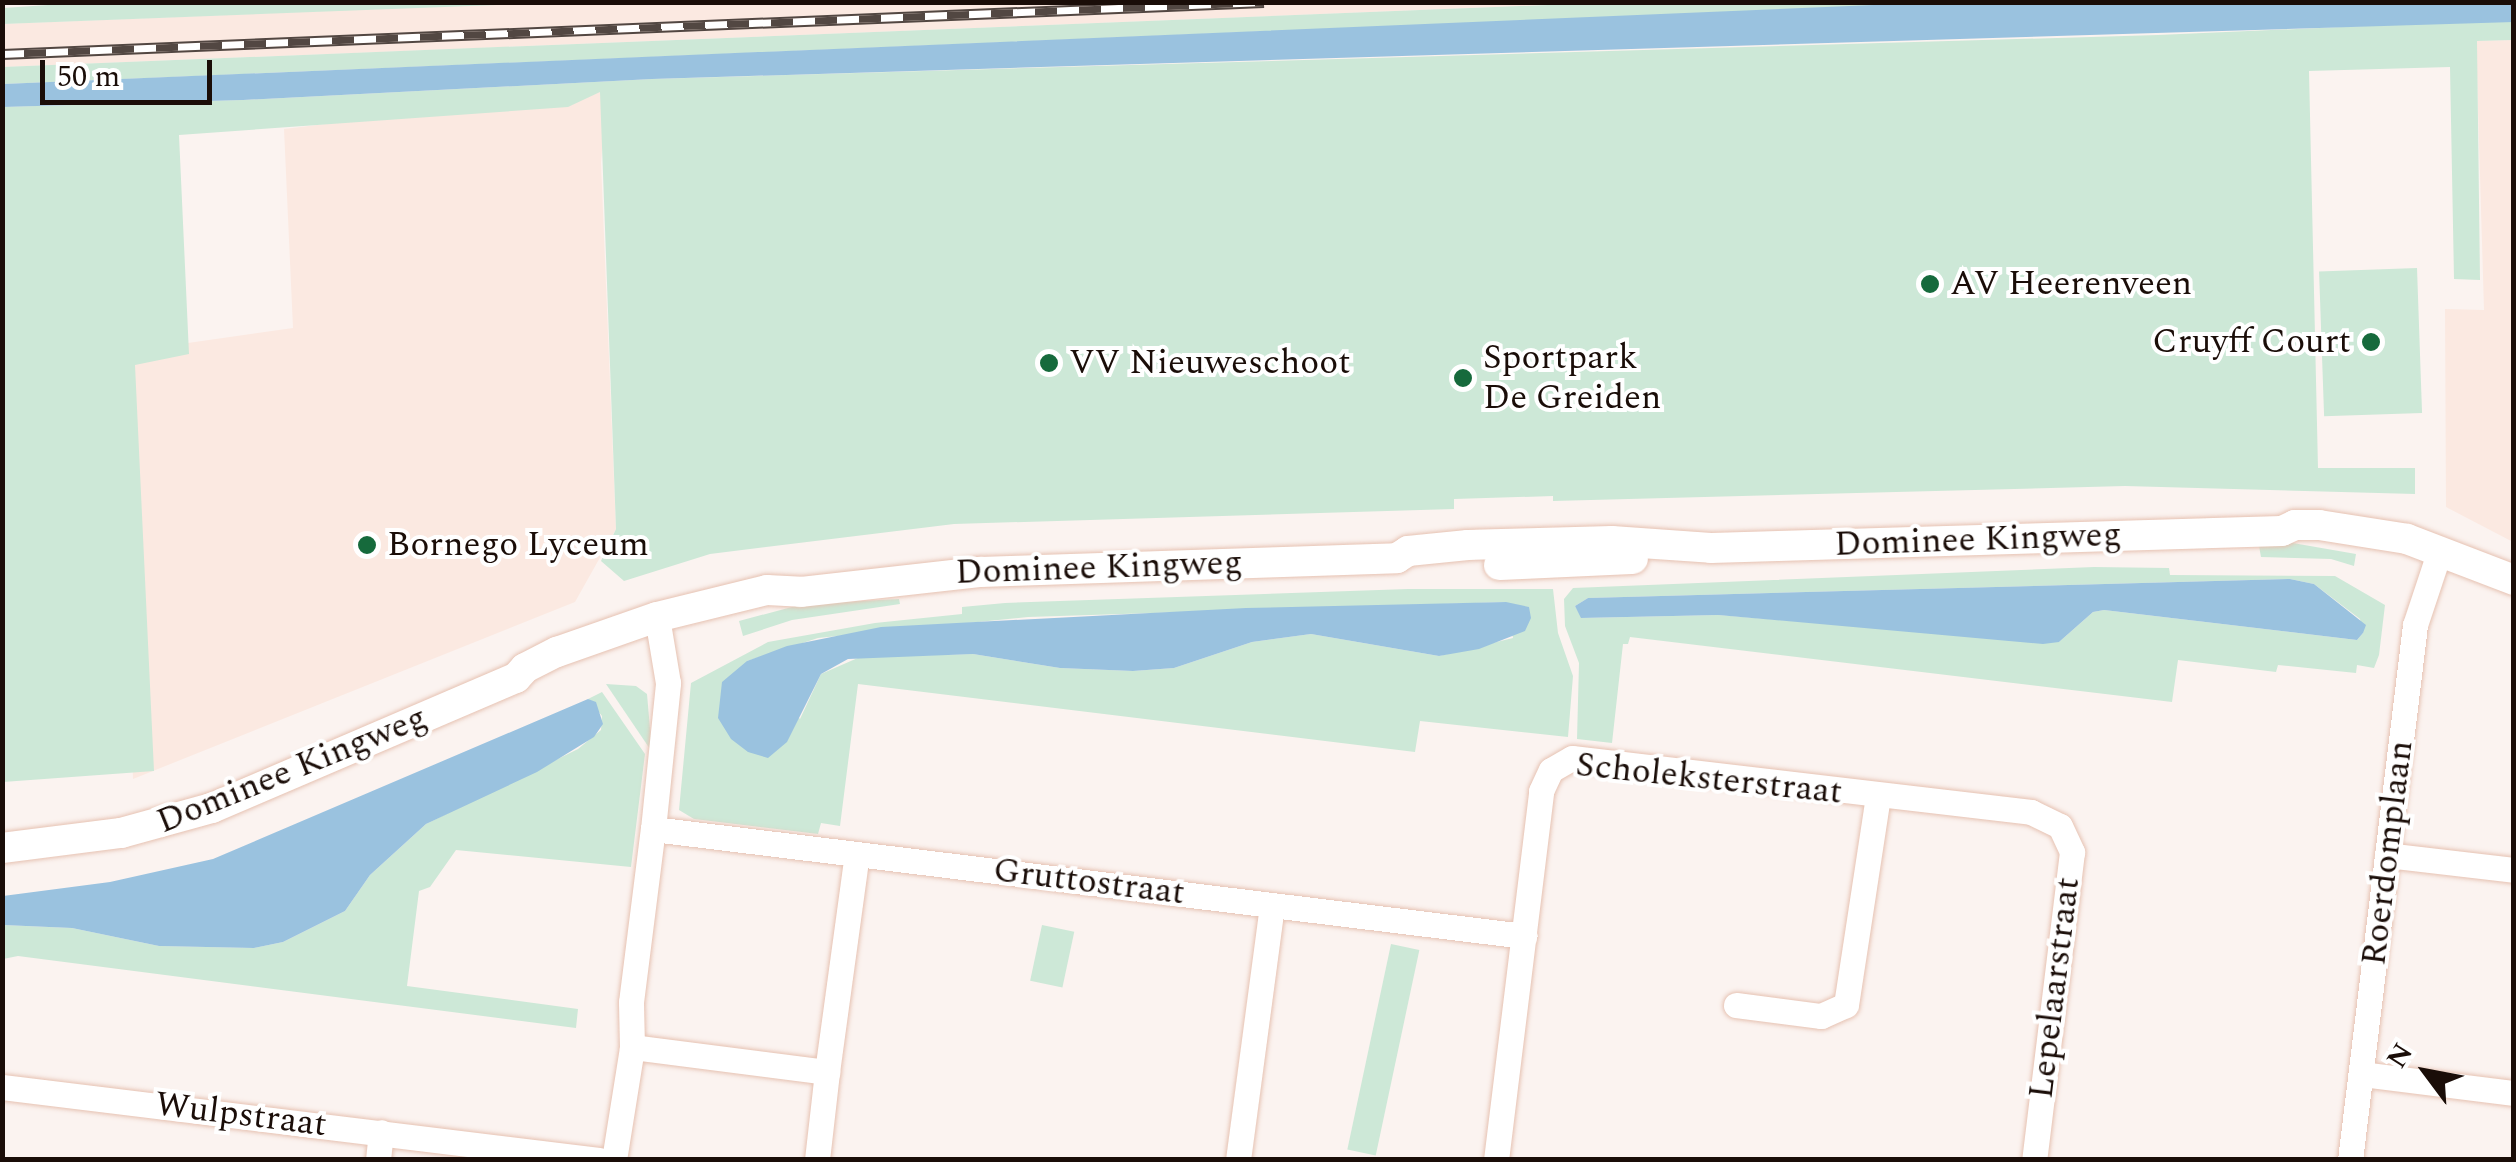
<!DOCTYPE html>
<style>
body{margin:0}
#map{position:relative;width:2516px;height:1162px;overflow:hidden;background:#fbf3f0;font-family:Spectral,serif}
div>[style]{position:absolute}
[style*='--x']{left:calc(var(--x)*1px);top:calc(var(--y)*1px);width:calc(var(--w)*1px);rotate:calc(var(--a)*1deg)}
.built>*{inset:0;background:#fbe9e1}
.green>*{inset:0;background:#cde8d7;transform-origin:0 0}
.water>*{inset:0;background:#9ac2df}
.roads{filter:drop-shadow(0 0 2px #e6c2b2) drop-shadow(0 0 2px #e6c2b2)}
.minor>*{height:25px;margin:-12.5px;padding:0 12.5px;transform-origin:12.5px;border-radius:12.5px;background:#fff}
.major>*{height:30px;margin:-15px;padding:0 15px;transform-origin:15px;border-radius:15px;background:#fff}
.rail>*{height:11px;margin-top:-5.5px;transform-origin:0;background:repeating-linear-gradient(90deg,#fff 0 22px,#524742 0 44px);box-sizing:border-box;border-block:2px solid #524742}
.dots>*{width:28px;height:28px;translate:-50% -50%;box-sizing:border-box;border:5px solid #fff;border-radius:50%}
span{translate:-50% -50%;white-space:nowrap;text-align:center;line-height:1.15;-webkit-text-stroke:8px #fff;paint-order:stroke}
.poi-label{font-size:35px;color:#1a0d08}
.left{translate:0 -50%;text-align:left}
.right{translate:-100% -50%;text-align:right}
.street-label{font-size:35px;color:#1a0d08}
.frame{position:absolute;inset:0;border:5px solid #1a0d08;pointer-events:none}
.north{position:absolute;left:2376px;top:1022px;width:100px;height:100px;-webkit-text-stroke:8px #fff;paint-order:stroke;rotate:302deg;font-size:28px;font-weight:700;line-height:40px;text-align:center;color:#1a0d08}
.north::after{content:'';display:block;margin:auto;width:35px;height:45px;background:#1a0d08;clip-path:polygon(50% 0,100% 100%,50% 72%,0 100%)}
.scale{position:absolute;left:40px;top:60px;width:172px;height:45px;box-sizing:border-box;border:5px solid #1a0d08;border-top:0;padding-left:12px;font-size:30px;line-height:35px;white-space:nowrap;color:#1a0d08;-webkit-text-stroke:8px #fff;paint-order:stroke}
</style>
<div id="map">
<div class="built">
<div style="clip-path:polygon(546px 2px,1596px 3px,3px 67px,2px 24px)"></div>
<div style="clip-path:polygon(2513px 40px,2513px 542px,2446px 507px,2445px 309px,2484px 310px,2476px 41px)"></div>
<div style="clip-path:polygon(607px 90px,601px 163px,616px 529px,575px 602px,133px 779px,118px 353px,293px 328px,284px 129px)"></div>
</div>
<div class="green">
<div style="clip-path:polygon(78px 3px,238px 5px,546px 3px,3px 24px,3px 8px)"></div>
<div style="clip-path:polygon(1596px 3px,1945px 3px,3px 84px,2px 67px)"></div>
<div style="clip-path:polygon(2477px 21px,2514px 22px,2513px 40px,2477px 41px,2480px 280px,2454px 279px,2450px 67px,2309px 71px,2318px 468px,2415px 468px,2415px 494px,2125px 486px,1553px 501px,1553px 496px,1454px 499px,1454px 509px,954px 524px,710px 554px,624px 581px,601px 561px,616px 529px,600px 92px,568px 107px,179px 135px,189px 354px,135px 365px,154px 771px,3px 782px,2px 107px,243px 100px,652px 79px,2158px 35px)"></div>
<div style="left:2417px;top:268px;width:145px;height:98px;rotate:88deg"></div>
<div style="clip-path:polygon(2287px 542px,2356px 554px,2354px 566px,2331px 559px,2261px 557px,2259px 546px)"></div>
<div style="clip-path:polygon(evenodd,2094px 567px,2169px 568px,2170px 575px,2335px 576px,2385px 605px,2379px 655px,2374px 668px,2357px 665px,2356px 673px,2278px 665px,2276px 672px,2178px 660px,2172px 702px,1630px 637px,1628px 644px,1623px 644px,1612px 743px,1577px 739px,1579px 663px,1565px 626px,1564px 599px,1573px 588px,2094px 567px,2290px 579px,2314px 584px,2360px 619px,2363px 633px,2357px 640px,2104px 610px,2093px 612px,2059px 642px,1718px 615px,1582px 618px,1575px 606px,1588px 598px,2290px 579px)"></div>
<div style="clip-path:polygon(evenodd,1408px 589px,1553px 589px,1558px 633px,1573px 676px,1568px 737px,1420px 721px,1415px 752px,858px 684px,840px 826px,821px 823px,818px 834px,694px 819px,679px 810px,691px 683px,768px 642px,875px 623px,962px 614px,962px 607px,1005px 603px,1408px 589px,1506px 602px,1513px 638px,1439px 656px,1311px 634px,1252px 642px,1174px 668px,1133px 671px,1060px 668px,973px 654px,860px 657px,821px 674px,800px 719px,747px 661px,818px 638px,1028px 617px,1506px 602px)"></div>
<div style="clip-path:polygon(899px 599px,900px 604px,792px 620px,743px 636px,739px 621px,803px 604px)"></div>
<div style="clip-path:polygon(606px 684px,636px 686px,647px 694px,652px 752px)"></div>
<div style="clip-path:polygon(602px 692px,645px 754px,631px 867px,456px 850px,430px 887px,419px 891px,407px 986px,578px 1009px,576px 1028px,18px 956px,3px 959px,2px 925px,72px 928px,159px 946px,254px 948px,283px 942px,345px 911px,370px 875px,426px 824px,578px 749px,601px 730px,602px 716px,588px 699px)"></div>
<div style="left:1042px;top:925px;width:33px;height:57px;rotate:12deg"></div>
<div style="left:1391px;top:944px;width:29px;height:210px;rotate:12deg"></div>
</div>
<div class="water">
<div style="clip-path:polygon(1945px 2px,2513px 2px,2514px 22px,652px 79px,243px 100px,3px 107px,3px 84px)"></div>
<div style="clip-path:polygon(2290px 579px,2314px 584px,2366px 625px,2363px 633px,2357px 640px,2104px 610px,2093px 612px,2059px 642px,2043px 644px,1718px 615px,1581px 618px,1575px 606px,1588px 598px)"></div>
<div style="clip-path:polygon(1506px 602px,1529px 607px,1531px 618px,1525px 631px,1479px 649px,1439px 656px,1311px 634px,1252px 642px,1174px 668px,1133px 671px,1060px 668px,973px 654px,848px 659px,821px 674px,787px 742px,768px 758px,748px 752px,731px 739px,718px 718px,722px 682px,747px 661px,787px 646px,881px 627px,1246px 608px)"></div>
<div style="clip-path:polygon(588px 699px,596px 702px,603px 724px,594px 737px,537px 772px,426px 824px,370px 875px,345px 911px,283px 942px,254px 948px,159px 946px,72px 928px,3px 925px,3px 896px,110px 882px,213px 859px)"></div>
</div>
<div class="roads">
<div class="minor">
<div style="--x:653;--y:829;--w:147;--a:-84.1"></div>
<div style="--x:668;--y:683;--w:67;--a:-99.5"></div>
<div style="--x:2387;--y:855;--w:128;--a:6.7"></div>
<div style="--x:1736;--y:1005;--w:86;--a:7.4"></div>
<div style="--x:1821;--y:1016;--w:27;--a:-24"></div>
<div style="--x:1846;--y:1005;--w:211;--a:-81.3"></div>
<div style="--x:632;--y:1047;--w:197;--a:7.3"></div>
<div style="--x:827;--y:1072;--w:89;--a:96.5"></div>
<div style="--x:827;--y:1072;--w:220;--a:-82.2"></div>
<div style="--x:2361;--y:1074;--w:154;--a:7.1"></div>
<div style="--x:2;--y:1087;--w:601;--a:6.97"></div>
<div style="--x:378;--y:1160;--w:28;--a:-84"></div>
<div style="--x:614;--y:1160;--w:114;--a:-80.9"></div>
<div style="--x:632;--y:1047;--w:45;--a:-91.3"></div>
<div style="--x:631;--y:1002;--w:174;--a:-82.8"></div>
<div style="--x:653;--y:829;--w:878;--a:7"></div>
<div style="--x:1238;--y:1160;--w:257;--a:-82.4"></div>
<div style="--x:1496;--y:1160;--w:372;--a:-83"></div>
<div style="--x:1541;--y:791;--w:23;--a:-65"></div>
<div style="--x:1551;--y:770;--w:24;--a:-30"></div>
<div style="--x:1572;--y:758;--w:462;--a:6.7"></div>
<div style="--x:2031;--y:812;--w:32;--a:26"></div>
<div style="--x:2060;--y:826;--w:29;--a:65"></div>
<div style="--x:2072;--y:852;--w:310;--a:97"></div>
<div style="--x:2350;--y:1160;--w:539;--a:-83.07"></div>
<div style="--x:2415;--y:625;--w:79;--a:-71.6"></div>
</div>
<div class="major">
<div style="--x:1499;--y:565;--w:134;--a:-2.6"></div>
<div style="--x:2;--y:848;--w:120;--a:-7.2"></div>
<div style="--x:121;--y:833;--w:94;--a:-15.4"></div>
<div style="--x:212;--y:808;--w:331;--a:-23.2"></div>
<div style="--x:516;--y:678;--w:13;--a:-48"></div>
<div style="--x:525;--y:668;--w:36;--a:-27"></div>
<div style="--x:557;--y:652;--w:106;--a:-19.3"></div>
<div style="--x:657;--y:617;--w:113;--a:-13.8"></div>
<div style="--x:767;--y:590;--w:34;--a:3"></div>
<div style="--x:801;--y:592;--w:180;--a:-6.4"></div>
<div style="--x:980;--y:572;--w:417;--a:-1.9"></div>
<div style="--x:1397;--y:558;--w:13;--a:-32"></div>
<div style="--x:1408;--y:551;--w:60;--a:-5.7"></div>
<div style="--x:1468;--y:545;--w:144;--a:-1.6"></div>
<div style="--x:1612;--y:541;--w:99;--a:4"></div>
<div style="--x:1711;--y:548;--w:571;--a:-1.71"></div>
<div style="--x:2282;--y:531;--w:14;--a:-25"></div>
<div style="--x:2295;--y:525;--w:24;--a:0"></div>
<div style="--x:2319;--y:525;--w:89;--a:9"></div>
<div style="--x:2407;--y:539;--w:115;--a:21"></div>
</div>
</div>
<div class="rail">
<div style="--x:2;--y:54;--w:1263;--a:-2.36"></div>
</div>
<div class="dots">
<div style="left:1930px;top:284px;background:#166a3c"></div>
<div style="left:2371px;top:342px;background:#166a3c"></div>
<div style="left:1049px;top:363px;background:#166a3c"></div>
<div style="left:1463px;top:378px;background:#166a3c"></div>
<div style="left:367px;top:545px;background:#166a3c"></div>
</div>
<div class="poi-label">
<span class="left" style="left:1950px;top:284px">AV Heerenveen</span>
<span class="right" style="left:2351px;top:342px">Cruyff Court</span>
<span class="left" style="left:1483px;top:378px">Sportpark<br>De Greiden</span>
<span class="left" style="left:1069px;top:363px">VV Nieuweschoot</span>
<span class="left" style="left:387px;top:545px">Bornego Lyceum</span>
</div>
<div class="street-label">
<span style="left:1978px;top:540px;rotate:-2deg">Dominee Kingweg</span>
<span style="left:1099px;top:568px;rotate:-2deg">Dominee Kingweg</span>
<span style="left:292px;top:770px;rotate:-22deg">Dominee Kingweg</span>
<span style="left:1709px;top:779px;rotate:6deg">Scholeksterstraat</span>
<span style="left:2388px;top:853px;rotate:-83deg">Roerdomplaan</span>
<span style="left:1089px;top:882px;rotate:7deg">Gruttostraat</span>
<span style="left:2055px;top:988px;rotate:-83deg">Lepelaarstraat</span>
<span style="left:241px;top:1115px;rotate:7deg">Wulpstraat</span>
</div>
<div class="frame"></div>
<div class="north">N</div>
<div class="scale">50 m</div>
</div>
